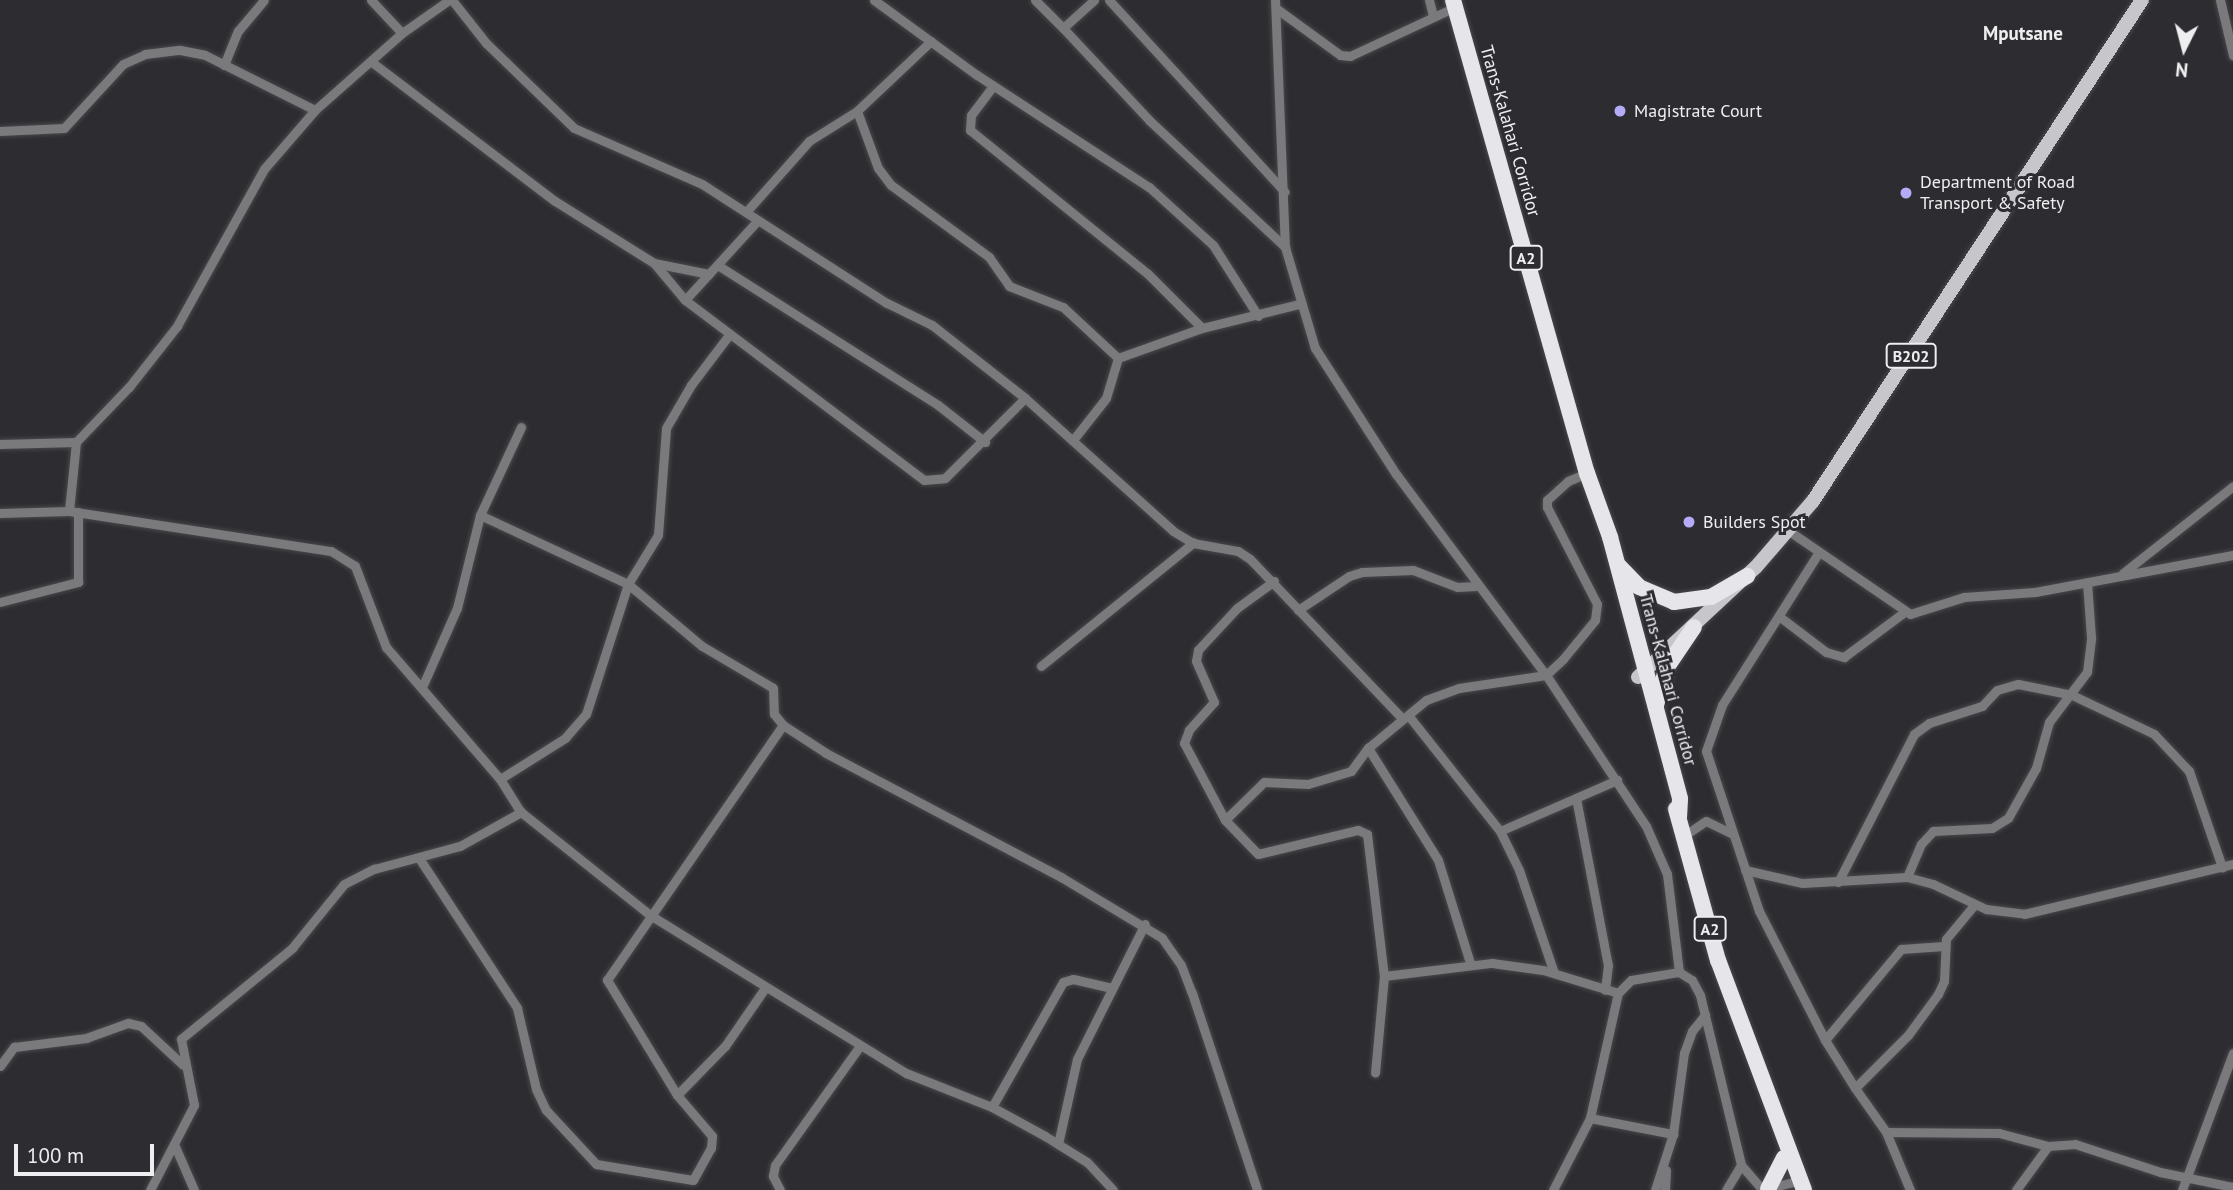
<!DOCTYPE html>
<style>
body{margin:0}
#map{position:relative;width:2233px;height:1190px;overflow:hidden;background:#2d2d31;font-family:"PT Sans",sans-serif}
div>[style]{position:absolute}
[style*='--x']{left:calc(var(--x)*1px);top:calc(var(--y)*1px);width:calc(var(--w)*1px);rotate:calc(var(--a)*1deg)}
.roads{filter:drop-shadow(0 0 2px #48484c) drop-shadow(0 0 2px #48484c)}
.street>*{height:9px;margin:-4.5px;padding:0 4.5px;transform-origin:4.5px;border-radius:4.5px;background:#7a7a7c}
.primary>*{height:14px;margin:-7px;padding:0 7px;transform-origin:7px;border-radius:7px;background:#c7c7cb}
.highway>*{height:16px;margin:-8px;padding:0 8px;transform-origin:8px;border-radius:8px;background:#e5e5ea}
.dots>*{width:19px;height:19px;translate:-50% -50%;box-sizing:border-box;border:4px solid #2d2d31;border-radius:50%}
span{translate:-50% -50%;white-space:nowrap;text-align:center;line-height:1.15;-webkit-text-stroke:6px #2d2d31;paint-order:stroke}
.shield-label span{padding:2px 5px;background:#2d2d31;border:2px solid;border-radius:5px;-webkit-text-stroke-width:0}
.shield-label{font-size:16px;color:#eeeef0;font-weight:700}
.poi-label{font-size:18px;color:#eeeef0}
.left{translate:0 -50%;text-align:left}
.street-label{font-size:18px;color:#eeeef0}
.neighbourhood-label{font-size:19px;color:#eeeef0;font-weight:700}
.north{position:absolute;left:2149px;top:14px;width:70px;height:70px;-webkit-text-stroke:5px #2d2d31;paint-order:stroke;rotate:186deg;font-size:19px;font-weight:700;line-height:28px;text-align:center;color:#eeeef0}
.north::after{content:'';display:block;margin:auto;width:24px;height:32px;background:#eeeef0;clip-path:polygon(50% 0,100% 100%,50% 72%,0 100%)}
.scale{position:absolute;left:14px;top:1144px;width:140px;height:32px;box-sizing:border-box;border:4px solid #eeeef0;border-top:0;padding-left:9px;font-size:21px;line-height:24px;white-space:nowrap;color:#eeeef0;-webkit-text-stroke:5px #2d2d31;paint-order:stroke}
</style>
<div id="map">
<div class="roads">
<div class="street">
<div style="--x:371;--y:0;--w:45;--a:46.8"></div>
<div style="--x:452;--y:0;--w:55;--a:51.7"></div>
<div style="--x:486;--y:43;--w:122;--a:44"></div>
<div style="--x:574;--y:128;--w:140;--a:23.6"></div>
<div style="--x:702;--y:184;--w:220;--a:32.8"></div>
<div style="--x:887;--y:303;--w:50;--a:26.1"></div>
<div style="--x:932;--y:325;--w:118;--a:38.1"></div>
<div style="--x:1025;--y:398;--w:199;--a:41.9"></div>
<div style="--x:1173;--y:531;--w:23;--a:31"></div>
<div style="--x:1193;--y:543;--w:46;--a:10.1"></div>
<div style="--x:1238;--y:551;--w:14;--a:34"></div>
<div style="--x:1250;--y:559;--w:221;--a:46.3"></div>
<div style="--x:874;--y:0;--w:127;--a:36.1"></div>
<div style="--x:977;--y:75;--w:205;--a:33.1"></div>
<div style="--x:1149;--y:187;--w:86;--a:42.2"></div>
<div style="--x:1213;--y:245;--w:84;--a:57.6"></div>
<div style="--x:1035;--y:0;--w:40;--a:45"></div>
<div style="--x:1063;--y:28;--w:42;--a:-42.1"></div>
<div style="--x:1109;--y:0;--w:260;--a:47.5"></div>
<div style="--x:1275;--y:0;--w:247;--a:87.7"></div>
<div style="--x:1285;--y:247;--w:105;--a:73.5"></div>
<div style="--x:1315;--y:348;--w:150;--a:57.3"></div>
<div style="--x:1396;--y:474;--w:251;--a:53.3"></div>
<div style="--x:1546;--y:675;--w:181;--a:56.5"></div>
<div style="--x:1646;--y:826;--w:52;--a:66.4"></div>
<div style="--x:1667;--y:874;--w:99;--a:83"></div>
<div style="--x:1429;--y:0;--w:16;--a:76"></div>
<div style="--x:2220;--y:0;--w:57;--a:76.7"></div>
<div style="--x:1277;--y:9;--w:78;--a:36.1"></div>
<div style="--x:1340;--y:55;--w:10;--a:6"></div>
<div style="--x:1350;--y:56;--w:116;--a:-25"></div>
<div style="--x:1063;--y:28;--w:127;--a:46.9"></div>
<div style="--x:1150;--y:121;--w:185;--a:43"></div>
<div style="--x:931;--y:41;--w:102;--a:136.6"></div>
<div style="--x:857;--y:111;--w:61;--a:69.8"></div>
<div style="--x:878;--y:168;--w:21;--a:53"></div>
<div style="--x:891;--y:185;--w:122;--a:36.3"></div>
<div style="--x:989;--y:257;--w:35;--a:55"></div>
<div style="--x:1009;--y:286;--w:58;--a:21.3"></div>
<div style="--x:1063;--y:307;--w:75;--a:42.8"></div>
<div style="--x:373;--y:63;--w:228;--a:37.2"></div>
<div style="--x:555;--y:201;--w:117;--a:32.1"></div>
<div style="--x:654;--y:263;--w:48;--a:50"></div>
<div style="--x:685;--y:300;--w:299;--a:37"></div>
<div style="--x:924;--y:480;--w:21;--a:-5"></div>
<div style="--x:945;--y:478;--w:113;--a:-45"></div>
<div style="--x:224;--y:65;--w:37;--a:-68"></div>
<div style="--x:238;--y:31;--w:40;--a:-50"></div>
<div style="--x:993;--y:86;--w:36;--a:127"></div>
<div style="--x:971;--y:115;--w:15;--a:94"></div>
<div style="--x:970;--y:130;--w:229;--a:39"></div>
<div style="--x:1148;--y:274;--w:76;--a:45"></div>
<div style="--x:0;--y:131;--w:64;--a:-2.7"></div>
<div style="--x:64;--y:128;--w:87;--a:-47.3"></div>
<div style="--x:123;--y:64;--w:24;--a:-24"></div>
<div style="--x:145;--y:54;--w:35;--a:-7"></div>
<div style="--x:180;--y:50;--w:25;--a:11"></div>
<div style="--x:205;--y:55;--w:123;--a:26.6"></div>
<div style="--x:746;--y:212;--w:95;--a:-48.4"></div>
<div style="--x:809;--y:141;--w:57;--a:-32"></div>
<div style="--x:654;--y:263;--w:56;--a:11.3"></div>
<div style="--x:719;--y:266;--w:259;--a:32.4"></div>
<div style="--x:938;--y:405;--w:60;--a:38.2"></div>
<div style="--x:685;--y:300;--w:108;--a:-47.6"></div>
<div style="--x:1073;--y:440;--w:53;--a:-51.8"></div>
<div style="--x:1106;--y:398;--w:42;--a:-73.3"></div>
<div style="--x:1118;--y:358;--w:89;--a:-19.7"></div>
<div style="--x:1202;--y:328;--w:100;--a:-13.9"></div>
<div style="--x:0;--y:444;--w:76;--a:-1.5"></div>
<div style="--x:69;--y:511;--w:69;--a:-84.2"></div>
<div style="--x:76;--y:442;--w:76;--a:-46.1"></div>
<div style="--x:129;--y:387;--w:78;--a:-51.8"></div>
<div style="--x:177;--y:326;--w:179;--a:-61"></div>
<div style="--x:264;--y:169;--w:78;--a:-49.2"></div>
<div style="--x:315;--y:110;--w:116;--a:-41.5"></div>
<div style="--x:402;--y:33;--w:57;--a:-35.1"></div>
<div style="--x:0;--y:513;--w:69;--a:-1.7"></div>
<div style="--x:69;--y:511;--w:265;--a:8.7"></div>
<div style="--x:331;--y:551;--w:28;--a:32"></div>
<div style="--x:355;--y:566;--w:87;--a:69.1"></div>
<div style="--x:386;--y:647;--w:174;--a:49.2"></div>
<div style="--x:500;--y:779;--w:39;--a:58"></div>
<div style="--x:521;--y:812;--w:165;--a:38.6"></div>
<div style="--x:650;--y:915;--w:301;--a:31.7"></div>
<div style="--x:906;--y:1073;--w:92;--a:21.6"></div>
<div style="--x:992;--y:1107;--w:60;--a:28.7"></div>
<div style="--x:1045;--y:1136;--w:49;--a:31.8"></div>
<div style="--x:1087;--y:1162;--w:38;--a:47"></div>
<div style="--x:480;--y:515;--w:163;--a:25"></div>
<div style="--x:628;--y:584;--w:97;--a:40"></div>
<div style="--x:702;--y:646;--w:82;--a:30.6"></div>
<div style="--x:773;--y:688;--w:26;--a:88"></div>
<div style="--x:774;--y:714;--w:14;--a:51"></div>
<div style="--x:1789;--y:531;--w:147;--a:34.4"></div>
<div style="--x:1910;--y:614;--w:57;--a:-17.5"></div>
<div style="--x:1964;--y:597;--w:71;--a:-4"></div>
<div style="--x:2035;--y:592;--w:201;--a:-10.6"></div>
<div style="--x:1819;--y:552;--w:181;--a:122.4"></div>
<div style="--x:1722;--y:705;--w:49;--a:109.2"></div>
<div style="--x:1706;--y:751;--w:169;--a:71.7"></div>
<div style="--x:1759;--y:911;--w:145;--a:62.9"></div>
<div style="--x:1825;--y:1040;--w:57;--a:58"></div>
<div style="--x:1855;--y:1088;--w:54;--a:54.8"></div>
<div style="--x:1886;--y:1132;--w:113;--a:0.5"></div>
<div style="--x:1999;--y:1133;--w:51;--a:14.9"></div>
<div style="--x:2048;--y:1146;--w:27;--a:-4"></div>
<div style="--x:2075;--y:1144;--w:89;--a:18.2"></div>
<div style="--x:2160;--y:1172;--w:75;--a:11.6"></div>
<div style="--x:2123;--y:573;--w:140;--a:-38.3"></div>
<div style="--x:1274;--y:581;--w:46;--a:143.9"></div>
<div style="--x:1237;--y:608;--w:57;--a:132.9"></div>
<div style="--x:1198;--y:650;--w:11;--a:100"></div>
<div style="--x:1196;--y:661;--w:45;--a:66.3"></div>
<div style="--x:1214;--y:702;--w:38;--a:132"></div>
<div style="--x:1189;--y:730;--w:14;--a:111"></div>
<div style="--x:1184;--y:743;--w:87;--a:62"></div>
<div style="--x:1225;--y:820;--w:47;--a:45.9"></div>
<div style="--x:1258;--y:854;--w:103;--a:-13.5"></div>
<div style="--x:1358;--y:830;--w:10;--a:24"></div>
<div style="--x:1367;--y:834;--w:143;--a:83.2"></div>
<div style="--x:1384;--y:976;--w:97;--a:95.3"></div>
<div style="--x:0;--y:602;--w:81;--a:-14.4"></div>
<div style="--x:78;--y:582;--w:70;--a:-90"></div>
<div style="--x:1298;--y:610;--w:61;--a:-33.7"></div>
<div style="--x:1349;--y:576;--w:14;--a:-17"></div>
<div style="--x:1362;--y:572;--w:51;--a:-2.2"></div>
<div style="--x:1413;--y:570;--w:47;--a:21.1"></div>
<div style="--x:1457;--y:587;--w:20;--a:-3"></div>
<div style="--x:1780;--y:617;--w:58;--a:37.3"></div>
<div style="--x:1826;--y:652;--w:19;--a:16"></div>
<div style="--x:1844;--y:657;--w:74;--a:-36.7"></div>
<div style="--x:1041;--y:666;--w:196;--a:-39"></div>
<div style="--x:423;--y:685;--w:84;--a:-66.2"></div>
<div style="--x:457;--y:608;--w:96;--a:-76.1"></div>
<div style="--x:480;--y:515;--w:97;--a:-65"></div>
<div style="--x:1408;--y:715;--w:148;--a:51.6"></div>
<div style="--x:1500;--y:831;--w:43;--a:64"></div>
<div style="--x:1519;--y:870;--w:109;--a:71.2"></div>
<div style="--x:1368;--y:748;--w:132;--a:58"></div>
<div style="--x:1438;--y:860;--w:108;--a:72.7"></div>
<div style="--x:500;--y:779;--w:77;--a:-32.2"></div>
<div style="--x:565;--y:738;--w:32;--a:-49"></div>
<div style="--x:586;--y:714;--w:137;--a:-72.1"></div>
<div style="--x:628;--y:584;--w:57;--a:-58.5"></div>
<div style="--x:658;--y:535;--w:107;--a:-85.7"></div>
<div style="--x:666;--y:428;--w:50;--a:-59.8"></div>
<div style="--x:691;--y:385;--w:63;--a:-52.8"></div>
<div style="--x:1576;--y:798;--w:170;--a:79.2"></div>
<div style="--x:1608;--y:965;--w:25;--a:97"></div>
<div style="--x:1225;--y:820;--w:54;--a:-44.3"></div>
<div style="--x:1264;--y:782;--w:44;--a:2.6"></div>
<div style="--x:1308;--y:784;--w:45;--a:-16.8"></div>
<div style="--x:1351;--y:771;--w:29;--a:-54"></div>
<div style="--x:1368;--y:748;--w:75;--a:-39.6"></div>
<div style="--x:1426;--y:700;--w:35;--a:-20"></div>
<div style="--x:1459;--y:688;--w:88;--a:-8.5"></div>
<div style="--x:1546;--y:675;--w:23;--a:-43"></div>
<div style="--x:1563;--y:659;--w:50;--a:-50.6"></div>
<div style="--x:1595;--y:620;--w:16;--a:-83"></div>
<div style="--x:1597;--y:604;--w:109;--a:-117.3"></div>
<div style="--x:1547;--y:507;--w:7;--a:-90"></div>
<div style="--x:1547;--y:500;--w:28;--a:-42"></div>
<div style="--x:1568;--y:481;--w:21;--a:-23"></div>
<div style="--x:1500;--y:831;--w:128;--a:-23.6"></div>
<div style="--x:1685;--y:835;--w:25;--a:-34"></div>
<div style="--x:1706;--y:821;--w:28;--a:26"></div>
<div style="--x:419;--y:858;--w:179;--a:56.8"></div>
<div style="--x:517;--y:1008;--w:83;--a:76.8"></div>
<div style="--x:536;--y:1089;--w:23;--a:65"></div>
<div style="--x:546;--y:1110;--w:74;--a:47.2"></div>
<div style="--x:596;--y:1164;--w:98;--a:9.4"></div>
<div style="--x:693;--y:1180;--w:37;--a:-61"></div>
<div style="--x:711;--y:1148;--w:12;--a:-85"></div>
<div style="--x:712;--y:1136;--w:54;--a:-130.5"></div>
<div style="--x:677;--y:1095;--w:135;--a:-121.3"></div>
<div style="--x:607;--y:980;--w:310;--a:-55.4"></div>
<div style="--x:783;--y:725;--w:51;--a:33.1"></div>
<div style="--x:826;--y:753;--w:266;--a:27.8"></div>
<div style="--x:1061;--y:877;--w:118;--a:31.1"></div>
<div style="--x:1162;--y:938;--w:33;--a:55"></div>
<div style="--x:1181;--y:965;--w:30;--a:69"></div>
<div style="--x:1192;--y:993;--w:207;--a:71.7"></div>
<div style="--x:1745;--y:870;--w:58;--a:12.8"></div>
<div style="--x:1802;--y:883;--w:105;--a:-3.3"></div>
<div style="--x:1907;--y:877;--w:27;--a:15"></div>
<div style="--x:1933;--y:884;--w:59;--a:25.3"></div>
<div style="--x:1986;--y:909;--w:38;--a:7"></div>
<div style="--x:2024;--y:914;--w:215;--a:-13.5"></div>
<div style="--x:1907;--y:877;--w:36;--a:-67"></div>
<div style="--x:1921;--y:844;--w:18;--a:-47"></div>
<div style="--x:1933;--y:831;--w:59;--a:-2.9"></div>
<div style="--x:1992;--y:828;--w:19;--a:-32"></div>
<div style="--x:2008;--y:818;--w:57;--a:-60.8"></div>
<div style="--x:2036;--y:768;--w:48;--a:-74.2"></div>
<div style="--x:2049;--y:722;--w:63;--a:-52.8"></div>
<div style="--x:2087;--y:672;--w:35;--a:-83"></div>
<div style="--x:2091;--y:637;--w:55;--a:-94.2"></div>
<div style="--x:1838;--y:882;--w:166;--a:-62.8"></div>
<div style="--x:1914;--y:734;--w:19;--a:-36"></div>
<div style="--x:1929;--y:723;--w:56;--a:-17.8"></div>
<div style="--x:1982;--y:706;--w:22;--a:-47"></div>
<div style="--x:1997;--y:690;--w:22;--a:-16"></div>
<div style="--x:2018;--y:684;--w:55;--a:11.5"></div>
<div style="--x:2072;--y:695;--w:91;--a:25.4"></div>
<div style="--x:2154;--y:734;--w:51;--a:46.6"></div>
<div style="--x:2189;--y:771;--w:102;--a:71"></div>
<div style="--x:1384;--y:976;--w:109;--a:-6.9"></div>
<div style="--x:1492;--y:963;--w:51;--a:7.8"></div>
<div style="--x:1543;--y:970;--w:78;--a:17"></div>
<div style="--x:1825;--y:1040;--w:119;--a:-50.1"></div>
<div style="--x:1901;--y:949;--w:43;--a:-4"></div>
<div style="--x:0;--y:1066;--w:24;--a:-54"></div>
<div style="--x:14;--y:1047;--w:73;--a:-7.1"></div>
<div style="--x:86;--y:1038;--w:45;--a:-19.7"></div>
<div style="--x:128;--y:1023;--w:13;--a:13"></div>
<div style="--x:141;--y:1026;--w:57;--a:42.9"></div>
<div style="--x:1855;--y:1088;--w:75;--a:-45"></div>
<div style="--x:1908;--y:1035;--w:51;--a:-53.8"></div>
<div style="--x:1938;--y:994;--w:14;--a:-65"></div>
<div style="--x:1944;--y:981;--w:42;--a:-87.3"></div>
<div style="--x:1946;--y:939;--w:44;--a:-50.5"></div>
<div style="--x:677;--y:1095;--w:69;--a:-45.6"></div>
<div style="--x:725;--y:1046;--w:70;--a:-55.4"></div>
<div style="--x:992;--y:1107;--w:144;--a:-60.4"></div>
<div style="--x:1063;--y:982;--w:10;--a:-17"></div>
<div style="--x:1073;--y:979;--w:40;--a:13"></div>
<div style="--x:1590;--y:1118;--w:85;--a:10.9"></div>
<div style="--x:1886;--y:1132;--w:63;--a:67.5"></div>
<div style="--x:174;--y:1144;--w:50;--a:66.5"></div>
<div style="--x:1058;--y:1144;--w:87;--a:-77.4"></div>
<div style="--x:1077;--y:1059;--w:151;--a:-63.3"></div>
<div style="--x:1765;--y:1189;--w:37;--a:-14"></div>
<div style="--x:150;--y:1190;--w:96;--a:-62.6"></div>
<div style="--x:194;--y:1105;--w:67;--a:-101.1"></div>
<div style="--x:181;--y:1039;--w:144;--a:-39.3"></div>
<div style="--x:292;--y:948;--w:82;--a:-50.9"></div>
<div style="--x:344;--y:884;--w:34;--a:-27"></div>
<div style="--x:374;--y:869;--w:89;--a:-15"></div>
<div style="--x:460;--y:846;--w:70;--a:-29.1"></div>
<div style="--x:780;--y:1190;--w:16;--a:-117"></div>
<div style="--x:773;--y:1176;--w:11;--a:-80"></div>
<div style="--x:775;--y:1165;--w:146;--a:-54.5"></div>
<div style="--x:1553;--y:1190;--w:81;--a:-62.8"></div>
<div style="--x:1590;--y:1118;--w:128;--a:-77.4"></div>
<div style="--x:1618;--y:993;--w:18;--a:-45"></div>
<div style="--x:1631;--y:980;--w:49;--a:-9.5"></div>
<div style="--x:1679;--y:972;--w:15;--a:32"></div>
<div style="--x:1692;--y:980;--w:17;--a:62"></div>
<div style="--x:1700;--y:995;--w:175;--a:76.4"></div>
<div style="--x:1741;--y:1165;--w:33;--a:49"></div>
<div style="--x:1655;--y:1190;--w:59;--a:-72.2"></div>
<div style="--x:1673;--y:1134;--w:82;--a:-82.3"></div>
<div style="--x:1684;--y:1053;--w:23;--a:-70"></div>
<div style="--x:1692;--y:1031;--w:21;--a:-51"></div>
<div style="--x:1665;--y:1190;--w:20;--a:-87"></div>
<div style="--x:1726;--y:1190;--w:29;--a:-59"></div>
<div style="--x:2016;--y:1190;--w:54;--a:-54"></div>
<div style="--x:2182;--y:1190;--w:146;--a:-69.6"></div>
</div>
<div class="primary">
<div style="--x:1638;--y:677;--w:161;--a:-43"></div>
<div style="--x:1756;--y:567;--w:87;--a:-49.2"></div>
<div style="--x:1813;--y:501;--w:599;--a:-56.71"></div>
</div>
<div class="highway">
<div style="--x:1453;--y:0;--w:492;--a:74.2"></div>
<div style="--x:1587;--y:473;--w:68;--a:70.2"></div>
<div style="--x:1610;--y:537;--w:271;--a:75"></div>
<div style="--x:1680;--y:799;--w:17;--a:93"></div>
<div style="--x:1619;--y:566;--w:29;--a:46"></div>
<div style="--x:1639;--y:587;--w:38;--a:23"></div>
<div style="--x:1674;--y:602;--w:37;--a:-8"></div>
<div style="--x:1711;--y:597;--w:42;--a:-30.3"></div>
<div style="--x:1656;--y:705;--w:40;--a:-74"></div>
<div style="--x:1667;--y:667;--w:48;--a:-56"></div>
<div style="--x:1676;--y:809;--w:157;--a:74.5"></div>
<div style="--x:1718;--y:960;--w:246;--a:69.5"></div>
<div style="--x:1768;--y:1189;--w:35;--a:-63"></div>
</div>
</div>
<div class="dots">
<div style="left:1620px;top:111px;background:#b4acf9"></div>
<div style="left:1906px;top:193px;background:#b4acf9"></div>
<div style="left:1689px;top:522px;background:#b4acf9"></div>
</div>
<div class="shield-label">
<span style="left:1526px;top:258px">A2</span>
<span style="left:1911px;top:356px">B202</span>
<span style="left:1710px;top:929px">A2</span>
</div>
<div class="poi-label">
<span class="left" style="left:1634px;top:111px">Magistrate Court</span>
<span class="left" style="left:1920px;top:193px">Department of Road<br>Transport &amp; Safety</span>
<span class="left" style="left:1703px;top:522px">Builders Spot</span>
</div>
<div class="street-label">
<span style="left:1510px;top:131px;rotate:74deg">Trans-Kalahari Corridor</span>
<span style="left:1668px;top:680px;rotate:75deg">Trans-Kalahari Corridor</span>
</div>
<div class="neighbourhood-label">
<span style="left:2023px;top:34px">Mputsane</span>
</div>
<div class="north">N</div>
<div class="scale">100 m</div>
</div>
